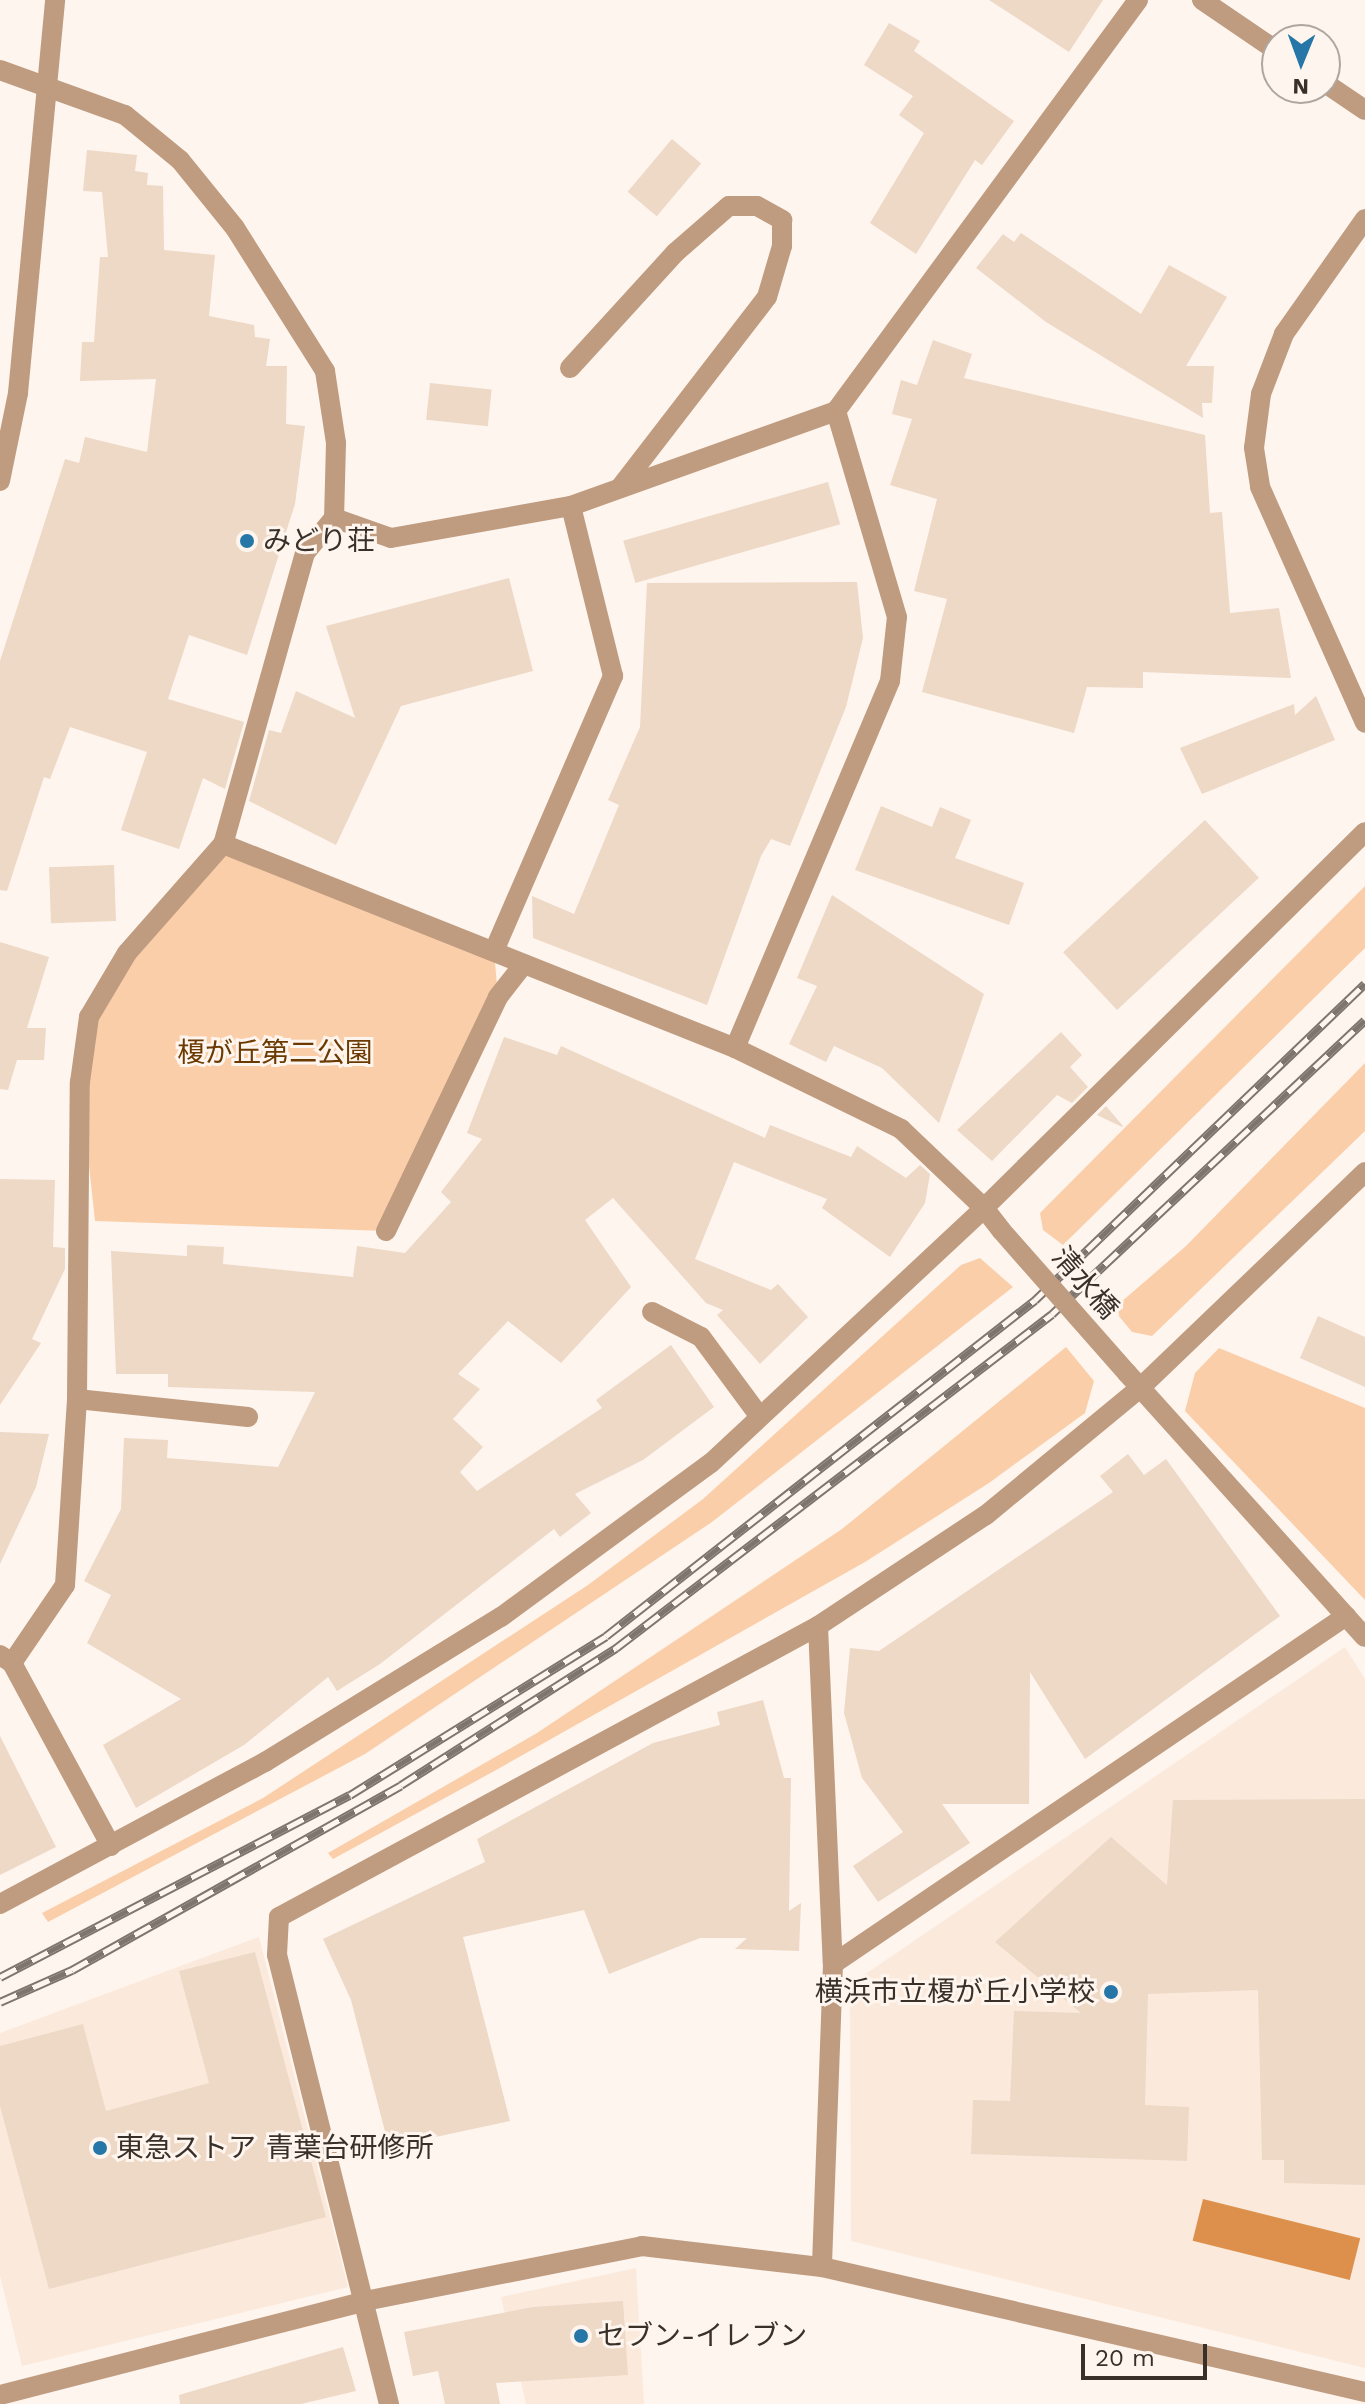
<!DOCTYPE html>
<meta charset="utf-8">
<style>
body{margin:0}
#map{position:relative;width:1365px;height:2404px;overflow:hidden;background:#fef5ee;font-family:"Work Sans","Noto Sans JP",sans-serif}
div>[style]{position:absolute}
[style*='--x']{left:calc(var(--x)*1px);top:calc(var(--y)*1px);width:calc(var(--w)*1px);rotate:calc(var(--a)*1deg)}
.built>*{inset:0;background:#fbeadc}
.green>*{inset:0;background:#fbceaa}
.water>*{inset:0;background:#dd904b;transform-origin:0 0}
.building>*{inset:0;background:#eed8c6;transform-origin:0 0}
.minor>*{height:20px;margin:-10px;padding:0 10px;transform-origin:10px;border-radius:10px;background:#bf9c80}
.tertiary>*{height:20px;margin:-10px;padding:0 10px;transform-origin:10px;border-radius:10px;background:#bf9c80}
.rail>*{height:9px;margin-top:-4.5px;transform-origin:0;background:repeating-linear-gradient(90deg,#fef5ee 0 18px,#7e756e 0 36px);box-sizing:border-box;border-block:2px solid #7e756e}
.tertiary-bridge>*{height:20px;margin:-10px;padding:0 10px;transform-origin:10px;border-radius:10px;background:#bf9c80}
.dots>*{width:22px;height:22px;translate:-50% -50%;box-sizing:border-box;border:4px solid #fef5ee;border-radius:50%}
span{translate:-50% -50%;white-space:nowrap;text-align:center;line-height:1.15;-webkit-text-stroke:6px #fef5ee;paint-order:stroke}
.poi-label{font-size:28px;color:#393029}
.left{translate:0 -50%;text-align:left}
.right{translate:-100% -50%;text-align:right}
.park-label{font-size:28px;color:#6b3a00}
.street-label{font-size:28px;color:#393029}
.north{position:absolute;left:1261px;top:24px;width:80px;height:80px;box-sizing:border-box;background:#fef5ee;border:2px solid #afa69f;border-radius:50%;rotate:181deg;font-size:22px;font-weight:700;line-height:32px;text-align:center;color:#393029}
.north::after{content:'';display:block;margin:auto;width:28px;height:36px;background:#2676a7;clip-path:polygon(50% 0,100% 100%,50% 72%,0 100%)}
.scale{position:absolute;left:1081px;top:2344px;width:126px;height:36px;box-sizing:border-box;border:4px solid #393029;border-top:0;padding-left:10px;font-size:24px;line-height:28px;white-space:nowrap;color:#393029;-webkit-text-stroke:6px #fef5ee;paint-order:stroke}
</style>
<div id="map">
<div class="built">
<div style="clip-path:polygon(1345px 1647px,1365px 1679px,1365px 2368px,851px 2241px,850px 2008px,864px 1975px)"></div>
<div style="clip-path:polygon(259px 1937px,348px 2287px,22px 2366px,0 2276px,0 2033px)"></div>
<div style="clip-path:polygon(636px 2268px,644px 2404px,526px 2404px,501px 2297px)"></div>
</div>
<div class="green">
<div style="clip-path:polygon(223px 844px,494px 951px,498px 997px,386px 1231px,95px 1221px,80px 1082px,89px 1017px)"></div>
<div style="clip-path:polygon(1365px 886px,1365px 948px,1063px 1245px,1043px 1230px,1040px 1213px)"></div>
<div style="clip-path:polygon(1365px 1063px,1365px 1131px,1152px 1336px,1132px 1332px,1113px 1309px,1186px 1246px)"></div>
<div style="clip-path:polygon(980px 1258px,1013px 1287px,712px 1522px,365px 1754px,48px 1922px,42px 1913px,263px 1798px,588px 1585px,703px 1499px,961px 1265px)"></div>
<div style="clip-path:polygon(1066px 1347px,1094px 1381px,1085px 1413px,989px 1483px,865px 1562px,498px 1769px,333px 1859px,328px 1853px,537px 1733px,842px 1529px)"></div>
<div style="clip-path:polygon(1219px 1348px,1365px 1408px,1365px 1600px,1185px 1411px,1195px 1373px)"></div>
</div>
<div class="water">
<div style="left:1203px;top:2199px;width:162px;height:43px;rotate:14deg"></div>
</div>
<div class="building">
<div style="clip-path:polygon(989px 0,1103px 0,1069px 52px)"></div>
<div style="clip-path:polygon(889px 23px,920px 41px,914px 51px,1014px 121px,982px 165px,975px 160px,916px 254px,870px 223px,924px 133px,899px 115px,913px 96px,864px 65px)"></div>
<div style="left:672px;top:139px;width:38px;height:69px;rotate:40deg"></div>
<div style="clip-path:polygon(87px 150px,137px 155px,135px 171px,148px 173px,147px 185px,163px 186px,164px 250px,215px 255px,209px 316px,254px 325px,255px 337px,270px 339px,266px 366px,287px 366px,286px 424px,305px 426px,295px 504px,247px 655px,189px 635px,168px 699px,244px 722px,225px 789px,203px 778px,179px 849px,121px 830px,147px 752px,70px 727px,50px 779px,44px 777px,7px 891px,0 890px,0 661px,65px 459px,79px 463px,85px 437px,147px 452px,156px 379px,80px 381px,82px 342px,94px 342px,100px 257px,108px 257px,102px 192px,83px 191px)"></div>
<div style="clip-path:polygon(1021px 233px,1141px 314px,1169px 265px,1227px 297px,1186px 366px,1214px 366px,1212px 403px,1202px 403px,1203px 418px,1046px 322px,976px 268px,1003px 234px,1014px 242px)"></div>
<div style="clip-path:polygon(933px 340px,972px 354px,964px 378px,1205px 435px,1210px 513px,1222px 512px,1230px 613px,1279px 608px,1291px 678px,1143px 672px,1143px 688px,1087px 687px,1074px 733px,922px 692px,947px 599px,914px 591px,937px 499px,890px 485px,912px 419px,892px 414px,901px 380px,917px 385px)"></div>
<div style="left:430px;top:383px;width:62px;height:37px;rotate:6deg"></div>
<div style="left:828px;top:482px;width:44px;height:213px;rotate:74deg"></div>
<div style="clip-path:polygon(509px 578px,533px 671px,401px 706px,336px 845px,249px 801px,269px 730px,281px 733px,296px 691px,355px 718px,326px 626px)"></div>
<div style="clip-path:polygon(857px 582px,863px 638px,846px 707px,790px 846px,771px 839px,761px 856px,707px 1005px,533px 938px,532px 896px,574px 914px,619px 805px,608px 800px,640px 727px,647px 583px)"></div>
<div style="clip-path:polygon(1316px 696px,1335px 740px,1202px 794px,1180px 748px,1294px 704px,1295px 715px)"></div>
<div style="clip-path:polygon(881px 806px,932px 827px,940px 807px,971px 820px,955px 858px,1024px 883px,1009px 925px,855px 870px)"></div>
<div style="left:1205px;top:820px;width:79px;height:194px;rotate:47deg"></div>
<div style="left:114px;top:865px;width:56px;height:65px;rotate:88deg"></div>
<div style="clip-path:polygon(832px 895px,984px 994px,939px 1123px,882px 1068px,834px 1046px,826px 1062px,789px 1044px,817px 986px,797px 978px)"></div>
<div style="clip-path:polygon(0 942px,49px 957px,27px 1028px,46px 1028px,44px 1060px,17px 1060px,8px 1090px,0 1089px)"></div>
<div style="clip-path:polygon(1061px 1032px,1082px 1055px,1070px 1067px,1088px 1087px,1072px 1103px,1057px 1095px,992px 1161px,957px 1130px)"></div>
<div style="clip-path:polygon(504px 1037px,557px 1055px,561px 1046px,765px 1138px,770px 1125px,851px 1157px,857px 1146px,906px 1178px,920px 1165px,930px 1174px,925px 1203px,890px 1257px,822px 1208px,827px 1199px,734px 1162px,695px 1259px,771px 1290px,778px 1284px,808px 1317px,760px 1364px,717px 1315px,723px 1310px,706px 1303px,613px 1198px,585px 1220px,631px 1287px,561px 1363px,508px 1321px,458px 1374px,480px 1389px,453px 1419px,483px 1447px,460px 1472px,477px 1491px,602px 1408px,596px 1400px,671px 1345px,714px 1407px,643px 1460px,575px 1494px,591px 1513px,560px 1537px,554px 1529px,380px 1664px,337px 1691px,328px 1677px,244px 1745px,136px 1808px,103px 1745px,181px 1699px,87px 1643px,111px 1595px,84px 1581px,121px 1509px,124px 1438px,168px 1440px,167px 1458px,278px 1467px,315px 1392px,168px 1387px,168px 1374px,116px 1374px,111px 1251px,187px 1256px,187px 1245px,224px 1247px,223px 1264px,353px 1277px,357px 1246px,405px 1253px,451px 1202px,441px 1192px,482px 1139px,467px 1133px)"></div>
<div style="clip-path:polygon(1106px 1106px,1123px 1126px,1122px 1127px,1097px 1115px)"></div>
<div style="clip-path:polygon(0 1179px,55px 1180px,53px 1247px,65px 1248px,65px 1269px,32px 1339px,41px 1343px,0 1405px)"></div>
<div style="clip-path:polygon(1318px 1316px,1365px 1337px,1365px 1387px,1300px 1358px)"></div>
<div style="clip-path:polygon(0 1432px,49px 1434px,36px 1487px,0 1564px)"></div>
<div style="clip-path:polygon(1128px 1454px,1144px 1475px,1166px 1459px,1280px 1616px,1085px 1759px,1030px 1672px,1029px 1804px,942px 1804px,970px 1843px,878px 1902px,853px 1866px,903px 1832px,862px 1778px,844px 1713px,850px 1648px,879px 1651px,1113px 1492px,1100px 1476px)"></div>
<div style="clip-path:polygon(763px 1700px,784px 1778px,791px 1778px,789px 1911px,801px 1903px,799px 1951px,735px 1949px,747px 1938px,700px 1938px,609px 1974px,584px 1910px,463px 1937px,510px 2121px,389px 2147px,351px 2000px,323px 1939px,485px 1862px,477px 1839px,653px 1743px,720px 1725px,717px 1712px)"></div>
<div style="clip-path:polygon(0 1736px,56px 1847px,0 1875px)"></div>
<div style="clip-path:polygon(1365px 1799px,1365px 2185px,1284px 2183px,1284px 2160px,1262px 2160px,1258px 1990px,1148px 1994px,1145px 2105px,1189px 2107px,1187px 2161px,971px 2154px,973px 2100px,1010px 2101px,1014px 2011px,1081px 2013px,995px 1942px,1111px 1837px,1167px 1885px,1173px 1800px)"></div>
<div style="clip-path:polygon(255px 1952px,326px 2217px,49px 2289px,0 2106px,0 2046px,83px 2024px,106px 2111px,209px 2083px,179px 1971px)"></div>
<div style="clip-path:polygon(623px 2301px,628px 2375px,496px 2383px,500px 2404px,445px 2404px,438px 2371px,413px 2376px,404px 2332px,533px 2307px)"></div>
<div style="clip-path:polygon(343px 2347px,356px 2391px,301px 2404px,180px 2404px,179px 2395px)"></div>
</div>
<div class="minor">
<div style="--x:1202;--y:0;--w:91;--a:34.2"></div>
<div style="--x:0;--y:70;--w:133;--a:19.8"></div>
<div style="--x:125;--y:115;--w:71;--a:39.3"></div>
<div style="--x:180;--y:160;--w:87;--a:51"></div>
<div style="--x:235;--y:228;--w:169;--a:57.8"></div>
<div style="--x:325;--y:371;--w:73;--a:81.3"></div>
<div style="--x:336;--y:443;--w:75;--a:91.5"></div>
<div style="--x:334;--y:518;--w:45;--a:129.6"></div>
<div style="--x:305;--y:553;--w:302;--a:105.7"></div>
<div style="--x:1325;--y:83;--w:48;--a:34"></div>
<div style="--x:1365;--y:219;--w:141;--a:125.2"></div>
<div style="--x:1284;--y:334;--w:64;--a:111"></div>
<div style="--x:1261;--y:394;--w:54;--a:97.4"></div>
<div style="--x:1254;--y:448;--w:39;--a:81"></div>
<div style="--x:1260;--y:487;--w:258;--a:66"></div>
<div style="--x:570;--y:368;--w:157;--a:-47.6"></div>
<div style="--x:676;--y:252;--w:70;--a:-41"></div>
<div style="--x:729;--y:206;--w:28;--a:0"></div>
<div style="--x:757;--y:206;--w:29;--a:29"></div>
<div style="--x:782;--y:220;--w:26;--a:90"></div>
<div style="--x:782;--y:246;--w:53;--a:106.4"></div>
<div style="--x:767;--y:297;--w:241;--a:127.6"></div>
<div style="--x:334;--y:518;--w:60;--a:19.3"></div>
<div style="--x:391;--y:538;--w:183;--a:-10.1"></div>
<div style="--x:571;--y:506;--w:282;--a:-19.7"></div>
<div style="--x:836;--y:411;--w:510;--a:-53.69"></div>
<div style="--x:494;--y:951;--w:300;--a:-66.6"></div>
<div style="--x:613;--y:676;--w:175;--a:-103.9"></div>
<div style="--x:735;--y:1048;--w:398;--a:-67.1"></div>
<div style="--x:890;--y:681;--w:64;--a:-83.8"></div>
<div style="--x:897;--y:617;--w:215;--a:-106.5"></div>
<div style="--x:984;--y:1208;--w:535;--a:-44.62"></div>
<div style="--x:386;--y:1231;--w:259;--a:-64.4"></div>
<div style="--x:498;--y:997;--w:37;--a:-52"></div>
<div style="--x:652;--y:1312;--w:55;--a:27"></div>
<div style="--x:701;--y:1337;--w:99;--a:53.6"></div>
<div style="--x:77;--y:1399;--w:172;--a:6"></div>
<div style="--x:818;--y:1626;--w:338;--a:87.5"></div>
<div style="--x:833;--y:1964;--w:303;--a:92.1"></div>
<div style="--x:833;--y:1964;--w:620;--a:-34.15"></div>
<div style="--x:0;--y:2395;--w:377;--a:-14.4"></div>
<div style="--x:365;--y:2301;--w:282;--a:-11.2"></div>
<div style="--x:642;--y:2246;--w:181;--a:6.7"></div>
<div style="--x:822;--y:2267;--w:557;--a:12.96"></div>
<div style="--x:389;--y:2404;--w:463;--a:-104"></div>
<div style="--x:277;--y:1955;--w:38;--a:-87"></div>
<div style="--x:279;--y:1917;--w:613;--a:-28.36"></div>
<div style="--x:818;--y:1626;--w:201;--a:-33.5"></div>
<div style="--x:986;--y:1515;--w:200;--a:-39.5"></div>
</div>
<div class="tertiary">
<div style="--x:0;--y:481;--w:90;--a:-78.4"></div>
<div style="--x:18;--y:393;--w:395;--a:-84.6"></div>
<div style="--x:1127;--y:1373;--w:355;--a:48"></div>
<div style="--x:1140;--y:1388;--w:312;--a:-43.8"></div>
<div style="--x:0;--y:1655;--w:14;--a:34"></div>
<div style="--x:12;--y:1663;--w:94;--a:-55.8"></div>
<div style="--x:65;--y:1585;--w:186;--a:-86.3"></div>
<div style="--x:77;--y:1399;--w:317;--a:-89.5"></div>
<div style="--x:80;--y:1082;--w:66;--a:-82.1"></div>
<div style="--x:89;--y:1017;--w:74;--a:-59.3"></div>
<div style="--x:127;--y:953;--w:145;--a:-48.6"></div>
<div style="--x:223;--y:844;--w:551;--a:21.72"></div>
<div style="--x:735;--y:1048;--w:185;--a:26"></div>
<div style="--x:901;--y:1129;--w:115;--a:43.6"></div>
<div style="--x:12;--y:1663;--w:208;--a:61.6"></div>
<div style="--x:0;--y:1904;--w:301;--a:-28.2"></div>
<div style="--x:265;--y:1762;--w:277;--a:-31.6"></div>
<div style="--x:501;--y:1617;--w:260;--a:-36.3"></div>
<div style="--x:711;--y:1463;--w:374;--a:-43"></div>
<div style="--x:984;--y:1208;--w:28;--a:52"></div>
</div>
<div class="rail">
<div style="--x:0;--y:1977;--w:394;--a:-27.5"></div>
<div style="--x:350;--y:1795;--w:301;--a:-31.8"></div>
<div style="--x:606;--y:1636;--w:545;--a:-38.07"></div>
<div style="--x:1035;--y:1300;--w:457;--a:-43.8"></div>
<div style="--x:0;--y:2002;--w:79;--a:-24"></div>
<div style="--x:72;--y:1970;--w:377;--a:-29.3"></div>
<div style="--x:401;--y:1785;--w:255;--a:-32.5"></div>
<div style="--x:616;--y:1648;--w:549;--a:-37.45"></div>
<div style="--x:1052;--y:1314;--w:429;--a:-43.2"></div>
</div>
<div class="tertiary-bridge">
<div style="--x:1001;--y:1230;--w:191;--a:48.6"></div>
</div>
<div class="dots">
<div style="left:247px;top:541px;background:#2676a7"></div>
<div style="left:1111px;top:1992px;background:#2676a7"></div>
<div style="left:100px;top:2148px;background:#2676a7"></div>
<div style="left:581px;top:2336px;background:#2676a7"></div>
</div>
<div class="poi-label">
<span class="left" style="left:263px;top:541px">みどり荘</span>
<span class="right" style="left:1095px;top:1992px">横浜市立榎が丘小学校</span>
<span class="left" style="left:116px;top:2148px">東急ストア 青葉台研修所</span>
<span class="left" style="left:597px;top:2336px">セブン-イレブン</span>
</div>
<div class="park-label">
<span style="left:275px;top:1053px">榎が丘第二公園</span>
</div>
<div class="street-label">
<span style="left:1085px;top:1283px;rotate:49deg">清水橋</span>
</div>
<div class="north">N</div>
<div class="scale">20 m</div>
</div>
